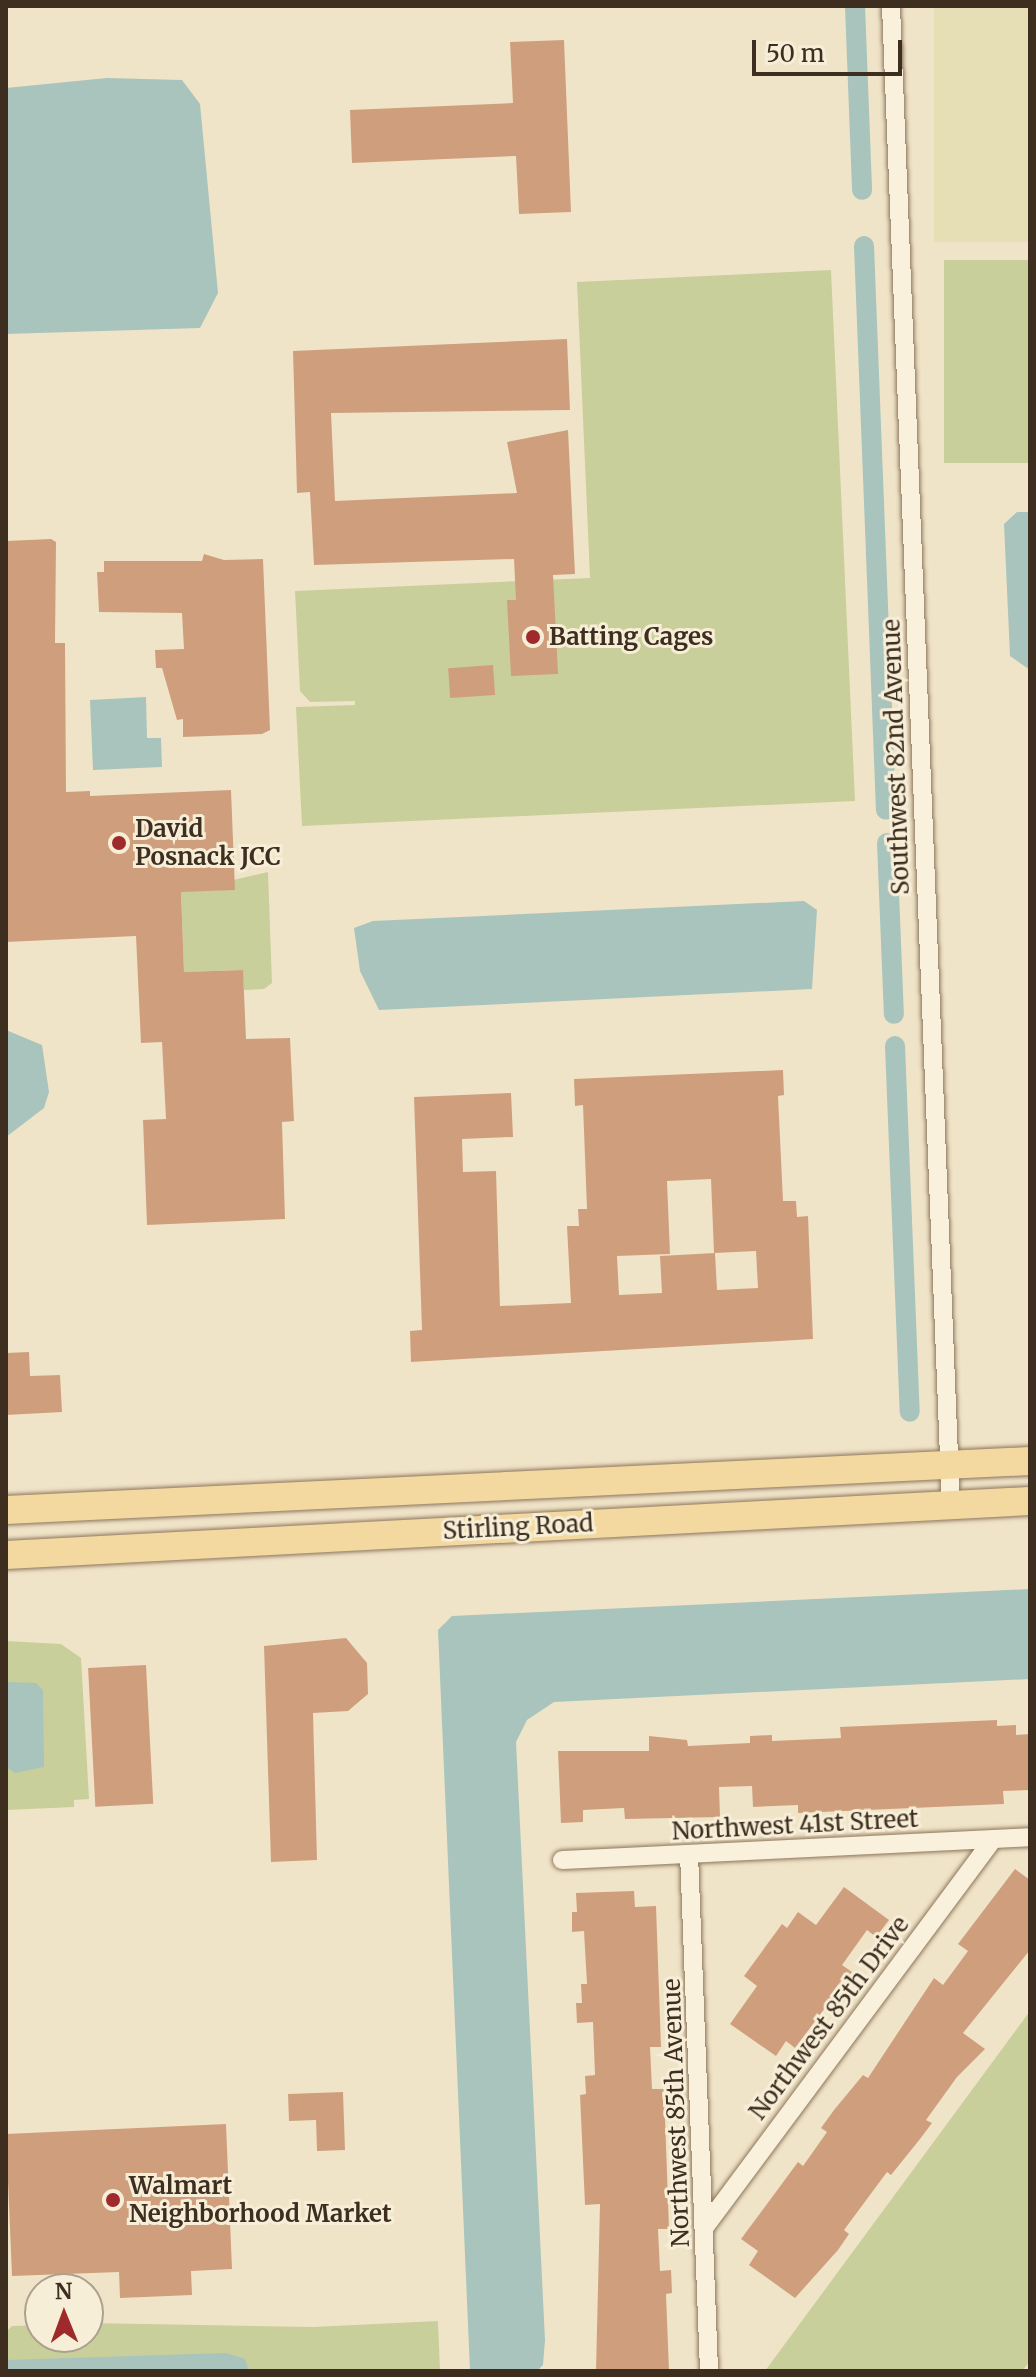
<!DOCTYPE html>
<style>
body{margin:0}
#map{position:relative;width:1036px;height:2377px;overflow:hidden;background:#f0e4c8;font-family:Merriweather,serif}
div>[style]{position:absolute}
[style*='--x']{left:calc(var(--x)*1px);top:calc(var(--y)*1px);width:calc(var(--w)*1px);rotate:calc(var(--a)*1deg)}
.farmland>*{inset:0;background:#e6deb5;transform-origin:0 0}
.green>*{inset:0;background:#c9cf9b;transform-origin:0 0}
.water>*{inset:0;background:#a9c4bc}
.canal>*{height:20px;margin:-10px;padding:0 10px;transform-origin:10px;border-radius:10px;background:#a9c4bc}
.building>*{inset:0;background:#cf9f7d;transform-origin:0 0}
.roads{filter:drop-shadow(0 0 2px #8d765c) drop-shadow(0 0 2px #8d765c)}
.minor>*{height:18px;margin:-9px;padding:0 9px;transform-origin:9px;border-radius:9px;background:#faf1dc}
.primary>*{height:28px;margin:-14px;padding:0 14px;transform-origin:14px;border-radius:14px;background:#f3d9a0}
.dots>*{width:22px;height:22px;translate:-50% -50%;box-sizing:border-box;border:4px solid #f7eed8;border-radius:50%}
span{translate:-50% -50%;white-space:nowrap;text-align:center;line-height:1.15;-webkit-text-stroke:6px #f7eed8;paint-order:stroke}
.poi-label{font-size:24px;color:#3d2e20;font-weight:700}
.left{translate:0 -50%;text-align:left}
.street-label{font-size:24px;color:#3d2e20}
.frame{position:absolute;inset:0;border:8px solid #3d2e20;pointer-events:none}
.north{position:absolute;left:24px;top:2273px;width:80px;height:80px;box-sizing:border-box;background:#f7eed8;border:2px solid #ada18e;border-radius:50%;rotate:359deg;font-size:22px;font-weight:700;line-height:32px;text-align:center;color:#3d2e20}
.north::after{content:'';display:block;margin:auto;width:28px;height:36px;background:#9e2a2b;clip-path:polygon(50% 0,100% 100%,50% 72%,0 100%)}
.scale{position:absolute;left:752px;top:40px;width:150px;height:36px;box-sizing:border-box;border:4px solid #3d2e20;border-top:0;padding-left:10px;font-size:24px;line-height:28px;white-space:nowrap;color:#3d2e20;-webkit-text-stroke:6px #f7eed8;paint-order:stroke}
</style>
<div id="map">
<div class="farmland">
<div style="left:934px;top:6px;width:96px;height:236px"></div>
</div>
<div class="green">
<div style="left:1030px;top:260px;width:203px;height:86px;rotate:90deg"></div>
<div style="clip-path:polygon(831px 270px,855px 801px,302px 826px,296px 707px,355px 705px,355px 701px,310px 702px,300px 691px,295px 591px,590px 578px,577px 282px)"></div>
<div style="clip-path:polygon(268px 872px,272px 983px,264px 989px,244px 990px,242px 970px,184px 972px,181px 892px)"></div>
<div style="clip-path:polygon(6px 1641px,61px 1644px,81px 1658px,89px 1799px,74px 1800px,74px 1807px,6px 1810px)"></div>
<div style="clip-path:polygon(1030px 2011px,1030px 2361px,1022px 2371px,765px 2371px)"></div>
<div style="clip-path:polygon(438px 2321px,440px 2371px,6px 2371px,6px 2332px,12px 2326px,40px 2325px,40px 2337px,88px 2337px,88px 2323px,313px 2327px)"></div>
</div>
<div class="water">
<div style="clip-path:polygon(107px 78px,182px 80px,200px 104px,218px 293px,200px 328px,6px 334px,6px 88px)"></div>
<div style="clip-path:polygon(1017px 512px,1030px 512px,1030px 670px,1010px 656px,1004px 524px)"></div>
<div style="clip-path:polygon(146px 697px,147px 738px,161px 738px,162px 767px,93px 770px,90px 700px)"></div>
<div style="clip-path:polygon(804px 901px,817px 910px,812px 989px,379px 1010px,360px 971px,354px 928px,373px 921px)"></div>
<div style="clip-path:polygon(6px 1030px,42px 1045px,49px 1092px,44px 1108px,6px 1137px)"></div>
<div style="clip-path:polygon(1030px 1589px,1030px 1679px,554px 1702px,527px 1720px,516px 1742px,545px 2340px,543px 2365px,537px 2371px,470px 2371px,438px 1630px,452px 1616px)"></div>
<div style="clip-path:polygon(6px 1682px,36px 1683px,43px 1690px,44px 1767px,15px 1773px,6px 1767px)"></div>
<div style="clip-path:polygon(226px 2353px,245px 2359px,249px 2371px,6px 2371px,6px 2360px)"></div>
</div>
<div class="canal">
<div style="--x:855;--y:6;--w:184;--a:87.8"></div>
<div style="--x:864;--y:246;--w:564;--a:87.77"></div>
<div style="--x:887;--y:843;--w:171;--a:87.7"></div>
<div style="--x:895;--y:1046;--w:366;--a:87.7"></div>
</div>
<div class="building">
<div style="clip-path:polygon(564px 40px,571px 212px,519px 214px,516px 156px,352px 163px,350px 110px,513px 103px,510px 42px)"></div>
<div style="clip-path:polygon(567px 339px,570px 410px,331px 413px,335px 501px,517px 493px,507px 442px,568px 430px,575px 574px,553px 575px,558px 674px,511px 676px,507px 600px,516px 600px,514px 559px,314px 565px,310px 492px,297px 493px,293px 351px)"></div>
<div style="clip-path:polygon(51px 539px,56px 542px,55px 643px,65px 643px,66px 792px,90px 791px,90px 796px,231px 790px,235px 890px,181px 892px,184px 972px,243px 970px,246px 1039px,290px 1038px,294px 1121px,282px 1122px,285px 1219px,147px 1225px,143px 1120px,166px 1119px,162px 1042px,141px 1043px,136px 936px,6px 942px,6px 541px)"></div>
<div style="clip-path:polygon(204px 554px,224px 560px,263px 559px,270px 730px,262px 734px,183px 737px,183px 719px,177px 720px,162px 668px,156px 668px,155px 650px,184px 649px,182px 613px,99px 612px,97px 572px,104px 572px,104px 561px,202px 561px)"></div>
<div style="left:493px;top:665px;width:30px;height:45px;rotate:86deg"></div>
<div style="clip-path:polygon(evenodd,783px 1070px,784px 1095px,778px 1096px,783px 1201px,796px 1201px,797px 1217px,808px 1216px,813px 1339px,411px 1362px,410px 1331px,422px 1330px,414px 1097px,511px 1093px,513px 1137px,462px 1139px,463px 1172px,496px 1171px,500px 1306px,571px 1303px,567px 1226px,579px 1226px,578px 1209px,587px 1209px,583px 1105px,575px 1106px,574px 1079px,783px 1070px,711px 1179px,714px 1253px,756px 1251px,758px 1288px,717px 1290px,715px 1253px,660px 1256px,662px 1293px,619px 1295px,617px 1256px,670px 1254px,667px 1181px,711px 1179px)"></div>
<div style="clip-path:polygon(29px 1352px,30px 1376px,60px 1375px,62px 1412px,6px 1415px,6px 1353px)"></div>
<div style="clip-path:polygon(346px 1638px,367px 1663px,368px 1694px,348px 1711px,313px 1713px,317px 1860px,271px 1862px,264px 1646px)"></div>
<div style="left:146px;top:1665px;width:139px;height:58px;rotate:87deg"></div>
<div style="clip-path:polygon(997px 1720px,997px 1726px,1016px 1725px,1016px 1735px,1030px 1734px,1030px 1790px,1003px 1791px,1004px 1804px,798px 1813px,798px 1805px,753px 1807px,752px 1786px,719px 1787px,720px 1817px,625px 1819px,624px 1808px,583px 1810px,583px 1822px,561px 1823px,558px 1751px,649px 1751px,649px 1736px,687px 1740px,688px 1746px,750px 1743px,750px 1736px,772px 1735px,772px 1741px,841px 1738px,840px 1727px)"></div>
<div style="clip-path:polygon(1015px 1869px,1030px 1880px,1030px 1950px,963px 2033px,985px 2049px,957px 2077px,926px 2120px,932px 2123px,920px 2139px,891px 2175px,887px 2172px,844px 2230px,849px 2234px,838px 2250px,795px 2298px,749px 2265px,758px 2251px,741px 2239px,798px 2162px,803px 2166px,827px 2132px,821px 2128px,834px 2110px,863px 2075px,868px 2078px,934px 1978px,943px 1985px,968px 1951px,958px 1944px)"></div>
<div style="clip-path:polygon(844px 1887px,889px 1920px,876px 1937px,867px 1930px,842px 1965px,852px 1972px,795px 2048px,786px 2041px,776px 2056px,730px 2024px,757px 1986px,744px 1976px,782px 1924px,787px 1928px,798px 1912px,816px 1925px)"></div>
<div style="clip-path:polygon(634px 1891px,635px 1907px,656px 1906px,661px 2047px,650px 2047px,652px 2089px,664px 2089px,669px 2229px,658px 2229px,660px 2271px,671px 2270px,672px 2293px,666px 2294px,669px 2371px,596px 2371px,600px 2204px,585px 2205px,580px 2095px,586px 2094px,585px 2076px,595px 2075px,593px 2022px,577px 2023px,576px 2003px,582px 2003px,581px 1984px,587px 1984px,584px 1931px,572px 1932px,572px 1912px,577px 1912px,576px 1893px)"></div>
<div style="clip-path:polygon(343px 2092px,345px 2150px,317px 2151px,316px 2120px,289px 2121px,288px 2094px)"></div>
<div style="clip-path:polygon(226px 2124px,232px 2269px,191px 2271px,192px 2295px,120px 2298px,119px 2272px,12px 2276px,6px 2134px)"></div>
</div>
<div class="roads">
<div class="minor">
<div style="--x:891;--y:6;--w:1500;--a:87.71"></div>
<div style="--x:689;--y:1854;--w:517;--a:87.78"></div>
<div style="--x:562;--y:1860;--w:469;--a:-2.8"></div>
<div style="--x:705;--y:2227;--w:483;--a:-53.4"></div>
</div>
<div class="primary">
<div style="--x:6;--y:1510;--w:1025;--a:-2.74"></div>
<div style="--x:6;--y:1555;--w:1025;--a:-3.02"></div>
</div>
</div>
<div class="dots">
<div style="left:533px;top:637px;background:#9e2a2b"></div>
<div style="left:119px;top:843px;background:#9e2a2b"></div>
<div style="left:113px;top:2200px;background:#9e2a2b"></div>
</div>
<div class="poi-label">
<span class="left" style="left:549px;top:637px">Batting Cages</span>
<span class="left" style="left:135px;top:843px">David<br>Posnack JCC</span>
<span class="left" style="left:129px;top:2200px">Walmart<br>Neighborhood Market</span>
</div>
<div class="street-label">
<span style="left:896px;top:757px;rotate:-92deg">Southwest 82nd Avenue</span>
<span style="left:518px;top:1527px;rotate:-3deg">Stirling Road</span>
<span style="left:795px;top:1825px;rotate:-3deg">Northwest 41st Street</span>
<span style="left:829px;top:2018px;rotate:-53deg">Northwest 85th Drive</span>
<span style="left:676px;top:2113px;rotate:-92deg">Northwest 85th Avenue</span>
</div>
<div class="frame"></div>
<div class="north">N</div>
<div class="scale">50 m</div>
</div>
